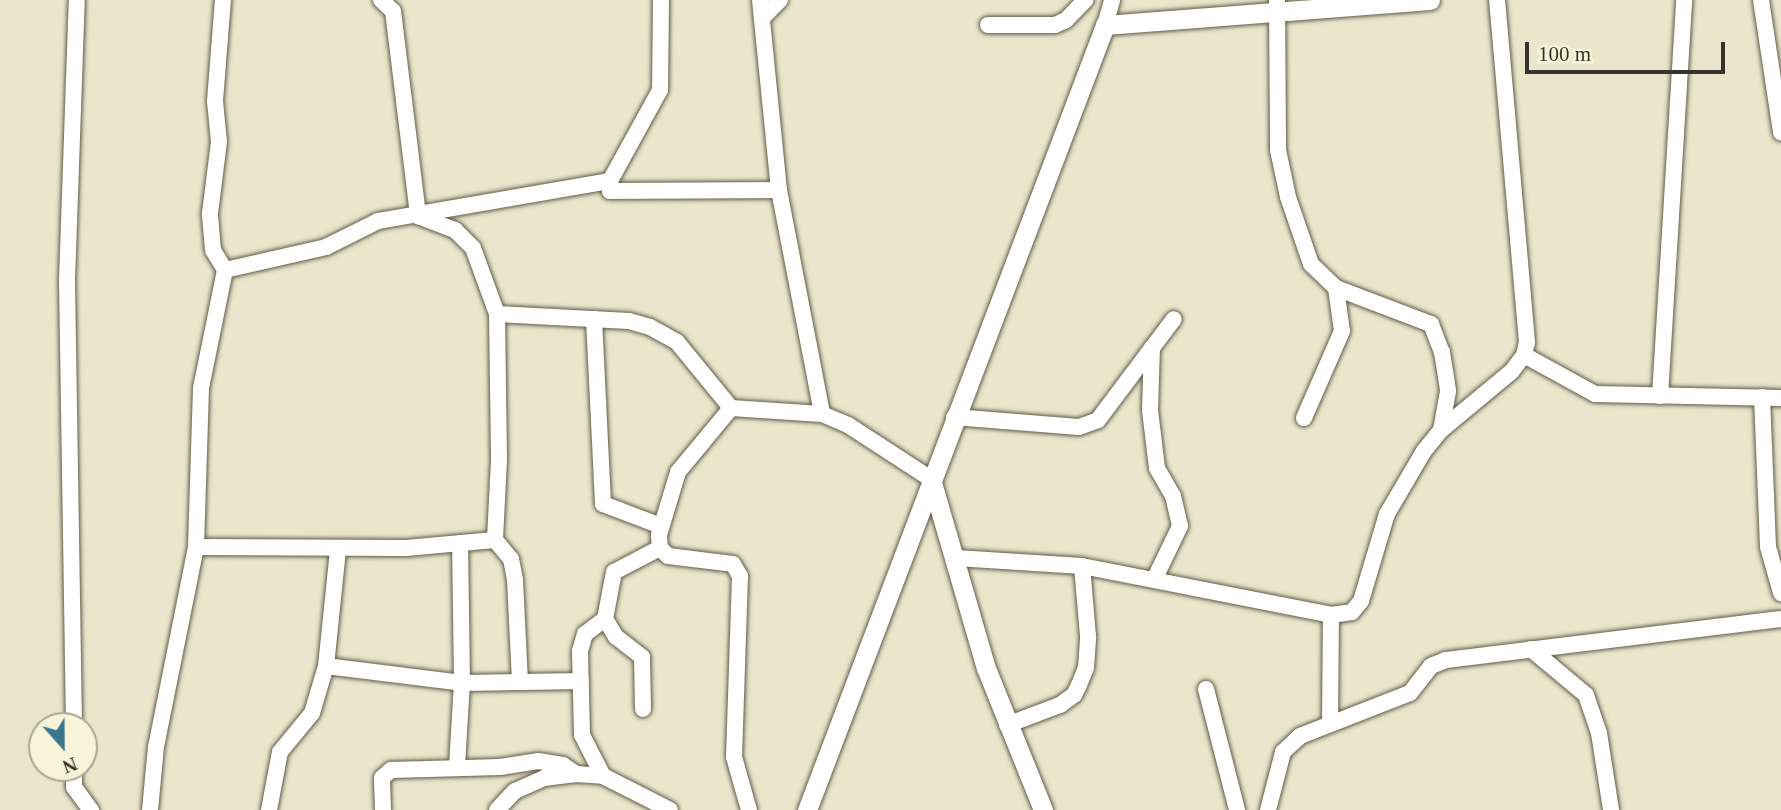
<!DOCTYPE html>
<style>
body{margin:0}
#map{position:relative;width:1781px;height:810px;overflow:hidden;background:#eae6cc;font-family:Georgia,serif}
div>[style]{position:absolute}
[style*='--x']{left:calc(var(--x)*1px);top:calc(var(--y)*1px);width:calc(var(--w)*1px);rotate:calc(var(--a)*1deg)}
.roads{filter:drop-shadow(0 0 2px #615d46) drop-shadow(0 0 2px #615d46)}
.minor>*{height:16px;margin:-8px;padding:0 8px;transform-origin:8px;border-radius:8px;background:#fff}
.tertiary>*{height:19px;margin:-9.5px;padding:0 9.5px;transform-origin:9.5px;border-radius:9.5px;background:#fff}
span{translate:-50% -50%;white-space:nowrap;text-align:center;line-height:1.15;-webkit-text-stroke:6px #f8f4d9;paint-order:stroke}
.north{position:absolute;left:28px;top:712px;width:70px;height:70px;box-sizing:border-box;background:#f8f4d9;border:2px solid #aaa793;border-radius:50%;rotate:159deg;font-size:19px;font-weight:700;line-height:28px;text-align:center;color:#36342a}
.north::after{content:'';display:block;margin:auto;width:24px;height:32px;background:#3a778e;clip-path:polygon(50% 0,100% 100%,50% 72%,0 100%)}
.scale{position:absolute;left:1525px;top:42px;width:200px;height:32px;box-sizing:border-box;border:4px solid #36342a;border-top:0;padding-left:9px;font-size:21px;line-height:24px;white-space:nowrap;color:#36342a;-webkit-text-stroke:5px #f8f4d9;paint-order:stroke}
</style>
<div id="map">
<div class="roads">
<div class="minor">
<div style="--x:381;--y:0;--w:16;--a:43"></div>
<div style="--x:393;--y:11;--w:207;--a:83"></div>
<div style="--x:418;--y:216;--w:40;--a:21"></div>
<div style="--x:455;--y:230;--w:25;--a:45"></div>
<div style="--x:473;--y:248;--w:70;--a:70"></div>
<div style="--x:497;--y:314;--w:146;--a:89.2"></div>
<div style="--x:499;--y:460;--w:80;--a:92.9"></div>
<div style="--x:495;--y:540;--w:25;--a:50"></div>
<div style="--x:511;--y:559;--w:21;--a:79"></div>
<div style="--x:515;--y:580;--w:102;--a:87.2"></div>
<div style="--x:661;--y:0;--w:90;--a:90.6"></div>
<div style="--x:660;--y:90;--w:104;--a:118.8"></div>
<div style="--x:610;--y:181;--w:10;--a:90"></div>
<div style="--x:610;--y:191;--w:169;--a:-0.3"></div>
<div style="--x:760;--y:0;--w:191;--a:84.3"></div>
<div style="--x:779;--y:190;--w:228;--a:79.1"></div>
<div style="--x:1277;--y:0;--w:150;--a:89.6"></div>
<div style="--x:1278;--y:150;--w:48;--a:78"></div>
<div style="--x:1288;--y:197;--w:71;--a:71.1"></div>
<div style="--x:1311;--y:264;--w:35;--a:44"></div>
<div style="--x:1336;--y:288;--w:43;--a:82.1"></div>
<div style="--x:1342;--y:331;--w:95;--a:113.6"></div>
<div style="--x:1761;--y:0;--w:134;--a:81.4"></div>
<div style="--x:765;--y:15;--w:21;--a:-45"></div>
<div style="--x:988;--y:25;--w:67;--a:0"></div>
<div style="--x:1055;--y:25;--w:12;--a:-24"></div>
<div style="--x:1066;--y:20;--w:28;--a:-46"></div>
<div style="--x:1105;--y:25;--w:26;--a:-74"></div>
<div style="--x:225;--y:270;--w:104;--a:-12.8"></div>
<div style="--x:326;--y:247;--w:58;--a:-26.6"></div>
<div style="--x:378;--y:221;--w:235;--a:-9.8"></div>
<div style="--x:1336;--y:288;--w:102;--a:20.8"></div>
<div style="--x:1431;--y:324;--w:30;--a:69"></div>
<div style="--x:1442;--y:352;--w:39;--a:81"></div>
<div style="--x:1448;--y:391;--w:40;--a:100"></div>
<div style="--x:497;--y:314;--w:132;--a:3"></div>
<div style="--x:629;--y:321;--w:22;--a:16"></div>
<div style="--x:650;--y:327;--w:31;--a:29"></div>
<div style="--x:677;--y:342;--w:85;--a:50.7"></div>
<div style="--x:731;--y:408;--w:91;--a:3.8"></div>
<div style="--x:822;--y:414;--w:28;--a:23"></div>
<div style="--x:848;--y:425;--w:99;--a:33"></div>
<div style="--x:594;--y:319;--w:185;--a:87.2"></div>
<div style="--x:603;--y:504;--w:62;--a:20.8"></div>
<div style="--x:1524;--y:355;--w:81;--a:28.8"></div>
<div style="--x:1595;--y:394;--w:186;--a:1.2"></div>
<div style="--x:1660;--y:396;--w:397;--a:-86.5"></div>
<div style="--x:1762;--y:397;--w:150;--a:87.7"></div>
<div style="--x:1768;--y:547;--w:48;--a:74.2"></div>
<div style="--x:731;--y:408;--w:83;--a:129.6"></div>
<div style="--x:678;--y:472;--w:66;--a:106.8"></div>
<div style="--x:659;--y:535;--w:13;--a:86"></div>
<div style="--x:660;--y:548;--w:11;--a:45"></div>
<div style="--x:668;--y:556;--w:65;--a:7"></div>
<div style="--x:733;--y:564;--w:14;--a:60"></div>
<div style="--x:740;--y:576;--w:181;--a:91.9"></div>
<div style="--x:734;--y:757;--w:55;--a:74.2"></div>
<div style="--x:954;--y:417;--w:125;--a:4.6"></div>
<div style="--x:1079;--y:427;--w:20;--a:-20"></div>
<div style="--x:1098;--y:420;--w:90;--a:-53.1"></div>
<div style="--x:196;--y:547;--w:210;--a:0.3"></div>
<div style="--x:406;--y:548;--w:89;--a:-5.1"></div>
<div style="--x:956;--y:558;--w:126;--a:3.6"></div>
<div style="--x:1082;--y:566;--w:254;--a:11.1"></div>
<div style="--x:1331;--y:615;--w:21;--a:-8"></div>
<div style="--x:1352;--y:612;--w:14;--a:-51"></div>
<div style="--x:1361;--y:601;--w:91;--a:-73.4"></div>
<div style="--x:1387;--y:514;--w:73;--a:-59.6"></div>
<div style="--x:1424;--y:451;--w:27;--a:-51"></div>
<div style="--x:1441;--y:430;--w:92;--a:-39.7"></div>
<div style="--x:1512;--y:371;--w:20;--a:-53"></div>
<div style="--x:1524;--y:355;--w:13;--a:-77"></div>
<div style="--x:1527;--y:342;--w:343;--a:-95"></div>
<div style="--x:1155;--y:578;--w:58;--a:-64.3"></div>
<div style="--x:1180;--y:526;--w:31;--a:-103"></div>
<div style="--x:1173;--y:496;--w:32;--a:-120"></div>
<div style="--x:1157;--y:468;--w:58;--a:-96.9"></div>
<div style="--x:1150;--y:410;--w:62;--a:-88.2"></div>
<div style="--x:1152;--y:348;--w:36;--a:-53"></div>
<div style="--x:1531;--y:649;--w:72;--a:39.9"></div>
<div style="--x:1586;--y:695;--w:40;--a:71.1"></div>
<div style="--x:1599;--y:733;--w:78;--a:81.1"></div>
<div style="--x:326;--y:666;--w:137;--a:7.1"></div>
<div style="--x:462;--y:683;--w:119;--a:-1"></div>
<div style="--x:1206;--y:689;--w:125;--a:75.6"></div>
<div style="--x:643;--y:709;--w:52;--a:-91.1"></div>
<div style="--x:642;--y:657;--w:33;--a:-142"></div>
<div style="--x:616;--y:637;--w:21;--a:-121"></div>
<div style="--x:605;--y:619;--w:48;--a:-79.2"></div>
<div style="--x:614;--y:572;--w:52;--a:-27.6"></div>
<div style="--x:1330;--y:724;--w:109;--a:-89.5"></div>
<div style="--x:1007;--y:725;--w:57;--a:-20.7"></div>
<div style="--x:1060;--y:705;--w:17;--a:-36"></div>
<div style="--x:1074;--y:695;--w:11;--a:-63"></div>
<div style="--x:1079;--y:685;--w:18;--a:-68"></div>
<div style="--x:1086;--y:668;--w:32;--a:-86"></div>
<div style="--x:1088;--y:636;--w:70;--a:-94.9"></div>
<div style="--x:74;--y:726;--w:446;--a:-90.9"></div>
<div style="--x:67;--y:280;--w:280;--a:-88"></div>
<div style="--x:457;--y:766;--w:83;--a:-86.6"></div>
<div style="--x:462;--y:683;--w:140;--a:-90.8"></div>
<div style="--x:74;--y:768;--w:19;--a:90"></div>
<div style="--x:74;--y:787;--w:29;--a:54"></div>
<div style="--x:603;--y:776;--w:46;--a:-117.1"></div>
<div style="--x:582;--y:735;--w:84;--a:-91.4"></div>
<div style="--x:580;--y:651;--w:18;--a:-74"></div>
<div style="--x:585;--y:634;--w:25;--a:-37"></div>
<div style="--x:150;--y:810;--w:63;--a:-84.6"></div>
<div style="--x:156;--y:747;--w:204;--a:-78.7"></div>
<div style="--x:196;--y:547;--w:159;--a:-88.2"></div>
<div style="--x:201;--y:388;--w:120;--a:-78.5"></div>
<div style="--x:225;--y:270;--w:23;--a:-121"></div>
<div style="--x:213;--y:250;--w:37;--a:-95"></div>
<div style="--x:210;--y:213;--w:72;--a:-82.8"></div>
<div style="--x:219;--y:142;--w:41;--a:-95.6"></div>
<div style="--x:215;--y:101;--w:101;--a:-85.5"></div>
<div style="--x:269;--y:810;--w:59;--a:-79.3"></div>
<div style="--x:280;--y:752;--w:50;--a:-50.6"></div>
<div style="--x:312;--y:713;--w:49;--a:-73.4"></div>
<div style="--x:326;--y:666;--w:118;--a:-84.1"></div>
<div style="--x:383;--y:810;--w:32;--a:-92"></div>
<div style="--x:382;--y:778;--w:12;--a:-42"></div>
<div style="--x:391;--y:770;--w:109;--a:-1.6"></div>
<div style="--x:500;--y:767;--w:38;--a:-9"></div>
<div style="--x:538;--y:761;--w:25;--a:9"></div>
<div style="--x:563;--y:765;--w:16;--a:35"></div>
<div style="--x:497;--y:810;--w:26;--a:-47"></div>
<div style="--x:515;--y:791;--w:32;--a:-24"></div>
<div style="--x:544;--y:778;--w:32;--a:-7"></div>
<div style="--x:576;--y:774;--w:27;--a:4"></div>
<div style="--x:603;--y:776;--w:75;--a:26.9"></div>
<div style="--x:1268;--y:810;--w:60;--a:-75.5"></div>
<div style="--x:1283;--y:752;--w:23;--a:-43"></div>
<div style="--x:1300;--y:736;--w:118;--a:-21.4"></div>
<div style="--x:1410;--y:693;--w:34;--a:-52"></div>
<div style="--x:1431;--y:666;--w:16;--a:-22"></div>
<div style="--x:1446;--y:660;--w:337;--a:-7"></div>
</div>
<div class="tertiary">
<div style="--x:931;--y:479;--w:197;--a:73.8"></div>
<div style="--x:986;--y:668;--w:153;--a:68.1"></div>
<div style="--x:807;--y:810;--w:840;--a:-69.21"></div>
<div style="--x:1105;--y:25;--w:326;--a:-4.4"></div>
</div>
</div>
<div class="north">N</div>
<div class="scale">100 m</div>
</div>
